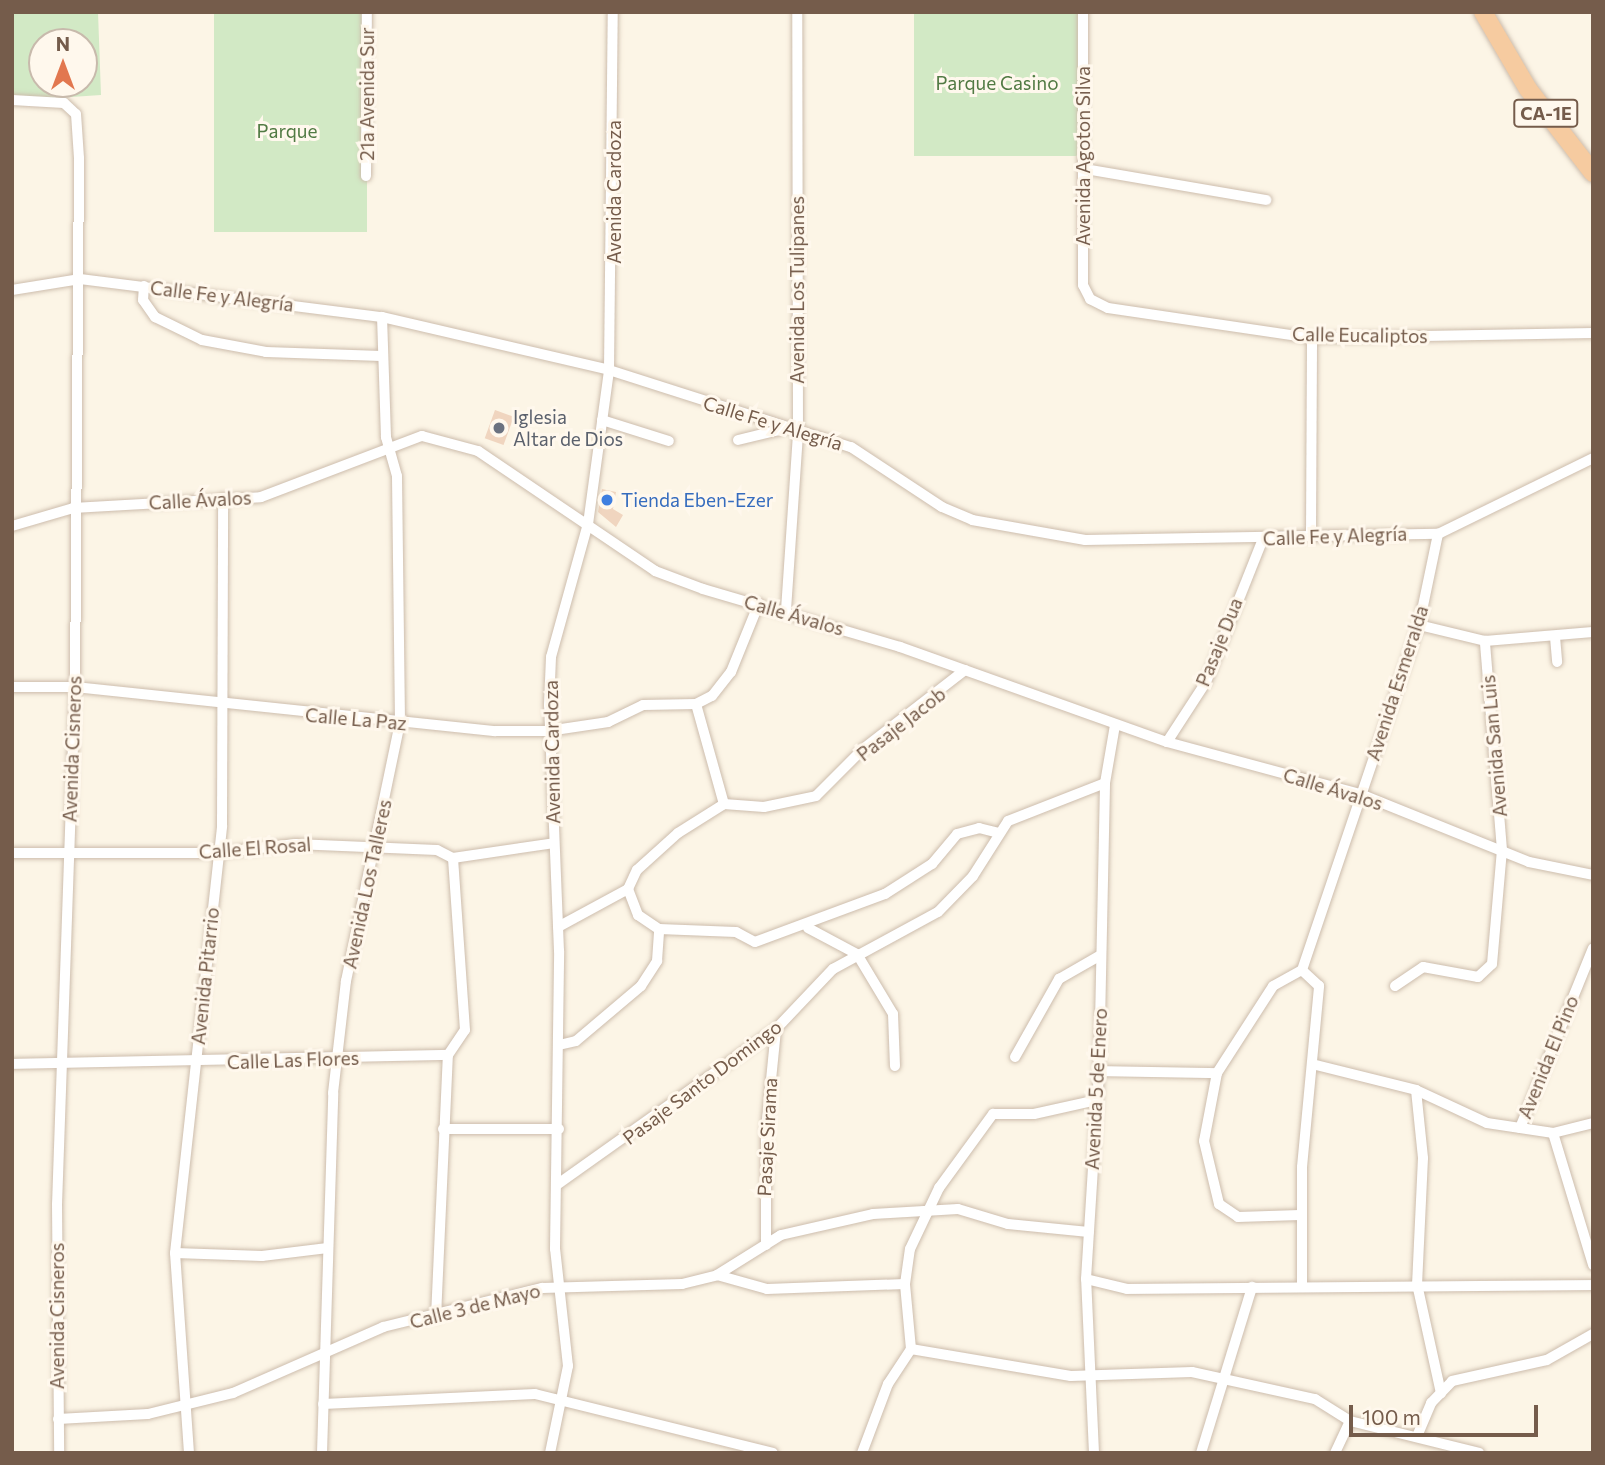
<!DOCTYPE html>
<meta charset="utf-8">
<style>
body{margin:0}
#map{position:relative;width:1605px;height:1465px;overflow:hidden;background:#fcf5e6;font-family:Commissioner,sans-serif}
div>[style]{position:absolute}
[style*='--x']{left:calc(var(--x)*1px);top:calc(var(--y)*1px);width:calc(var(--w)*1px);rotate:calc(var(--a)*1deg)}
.green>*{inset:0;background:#d2e9c5;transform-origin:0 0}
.building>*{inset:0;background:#f0d5bf;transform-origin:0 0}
.roads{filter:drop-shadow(0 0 2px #cdbdad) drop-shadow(0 0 2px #cdbdad)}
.minor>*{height:10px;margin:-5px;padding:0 5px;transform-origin:5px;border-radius:5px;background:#fff}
.trunk>*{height:18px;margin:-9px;padding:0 9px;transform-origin:9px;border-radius:9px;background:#f6cba0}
.dots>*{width:19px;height:19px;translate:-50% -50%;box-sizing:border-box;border:4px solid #fff8ed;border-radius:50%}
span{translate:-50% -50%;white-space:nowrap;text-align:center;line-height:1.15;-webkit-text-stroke:6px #fff8ed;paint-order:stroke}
.shield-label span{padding:2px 5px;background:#fff8ed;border:2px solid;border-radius:5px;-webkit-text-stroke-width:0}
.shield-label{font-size:18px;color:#755c4b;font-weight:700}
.park-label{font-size:19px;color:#517a43}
.street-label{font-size:19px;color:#755c4b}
.worship-label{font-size:19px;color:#5b616d}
.left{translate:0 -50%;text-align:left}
.shop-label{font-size:19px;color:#366cbe}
.frame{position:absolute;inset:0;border:14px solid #755c4b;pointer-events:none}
.north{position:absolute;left:28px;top:28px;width:70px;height:70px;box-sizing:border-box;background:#fff8ed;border:2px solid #c8baac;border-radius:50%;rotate:0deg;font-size:19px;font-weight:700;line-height:28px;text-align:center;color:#755c4b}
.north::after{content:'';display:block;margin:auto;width:24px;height:32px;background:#e2774f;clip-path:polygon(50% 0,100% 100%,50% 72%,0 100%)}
.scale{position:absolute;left:1349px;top:1405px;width:189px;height:32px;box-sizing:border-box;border:4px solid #755c4b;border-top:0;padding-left:9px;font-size:21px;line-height:24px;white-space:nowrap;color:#755c4b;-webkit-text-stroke:5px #fff8ed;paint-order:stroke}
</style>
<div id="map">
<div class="green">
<div style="clip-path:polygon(evenodd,12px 12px,98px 12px,101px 95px,12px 101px,12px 12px,42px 42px,84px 42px,84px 84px,42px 84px,42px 42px)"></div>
<div style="left:214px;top:12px;width:153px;height:220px"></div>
<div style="left:914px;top:12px;width:165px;height:144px"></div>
</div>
<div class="building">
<div style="left:495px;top:410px;width:20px;height:30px;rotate:20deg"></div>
<div style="clip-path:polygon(602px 489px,616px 492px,613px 509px,623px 515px,616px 527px,598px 512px)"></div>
</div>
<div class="roads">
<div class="minor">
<div style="--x:1083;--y:12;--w:273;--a:90"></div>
<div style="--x:1083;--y:285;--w:16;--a:63"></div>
<div style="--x:1090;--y:299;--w:20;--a:27"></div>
<div style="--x:1108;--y:308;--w:206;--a:8.4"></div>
<div style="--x:1312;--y:338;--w:281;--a:-1"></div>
<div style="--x:12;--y:100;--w:52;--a:3.3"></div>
<div style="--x:64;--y:103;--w:16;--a:43"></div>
<div style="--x:76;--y:114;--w:44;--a:86.1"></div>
<div style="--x:79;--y:158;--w:529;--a:90.43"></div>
<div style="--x:75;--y:687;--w:517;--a:91.99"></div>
<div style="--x:57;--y:1204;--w:249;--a:89.5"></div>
<div style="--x:1085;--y:169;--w:184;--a:9.7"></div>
<div style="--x:366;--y:176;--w:164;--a:-89.7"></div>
<div style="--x:144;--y:286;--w:14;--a:94"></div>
<div style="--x:143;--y:300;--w:21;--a:55"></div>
<div style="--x:155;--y:317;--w:52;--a:26.1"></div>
<div style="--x:202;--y:340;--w:65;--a:10.6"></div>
<div style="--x:266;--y:352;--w:115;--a:2"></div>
<div style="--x:12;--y:290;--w:69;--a:-9.2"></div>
<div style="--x:80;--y:279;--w:304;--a:7.2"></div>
<div style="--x:382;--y:317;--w:233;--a:13.1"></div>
<div style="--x:609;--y:370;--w:254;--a:17.7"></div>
<div style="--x:851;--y:447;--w:109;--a:33.4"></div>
<div style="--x:942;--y:507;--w:33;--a:23"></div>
<div style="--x:972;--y:520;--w:115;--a:10"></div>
<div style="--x:1085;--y:540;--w:353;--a:-1"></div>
<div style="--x:1438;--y:534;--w:173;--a:-26.1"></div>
<div style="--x:602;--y:420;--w:70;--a:17.4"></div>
<div style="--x:738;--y:440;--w:46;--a:-13.7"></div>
<div style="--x:12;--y:526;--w:64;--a:-16.4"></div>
<div style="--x:73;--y:508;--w:188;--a:-3.3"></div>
<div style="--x:261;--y:497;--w:172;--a:-20.8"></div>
<div style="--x:422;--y:436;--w:58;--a:15"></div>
<div style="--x:478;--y:451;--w:214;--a:34.1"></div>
<div style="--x:655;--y:571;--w:51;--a:20.6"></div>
<div style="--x:703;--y:589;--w:205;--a:16.4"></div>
<div style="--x:900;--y:647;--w:283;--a:19.6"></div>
<div style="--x:1167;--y:742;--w:200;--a:15.1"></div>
<div style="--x:1360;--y:794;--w:182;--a:21.9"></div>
<div style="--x:1529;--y:862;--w:65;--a:11.5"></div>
<div style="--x:1311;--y:535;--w:197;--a:-89.7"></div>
<div style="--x:786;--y:610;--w:178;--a:-86.1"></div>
<div style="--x:798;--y:432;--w:420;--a:-90.1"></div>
<div style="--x:1419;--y:625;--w:68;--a:13.6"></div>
<div style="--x:1485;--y:641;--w:108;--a:-4.8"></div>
<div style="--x:1555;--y:637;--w:25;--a:85"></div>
<div style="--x:12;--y:687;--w:63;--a:0"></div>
<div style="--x:75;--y:687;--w:423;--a:6"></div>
<div style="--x:496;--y:731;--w:52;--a:0"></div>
<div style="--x:548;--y:731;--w:61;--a:-8.5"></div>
<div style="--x:608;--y:722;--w:39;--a:-26"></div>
<div style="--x:643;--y:705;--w:53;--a:-1.1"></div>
<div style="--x:696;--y:704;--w:104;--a:74.4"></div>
<div style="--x:696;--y:704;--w:18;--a:-27"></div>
<div style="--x:712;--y:696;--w:31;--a:-52"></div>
<div style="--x:731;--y:672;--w:74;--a:-67.9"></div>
<div style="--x:1167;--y:742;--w:72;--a:-57"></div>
<div style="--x:1206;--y:682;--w:154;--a:-68.3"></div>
<div style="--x:12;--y:853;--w:207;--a:0"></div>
<div style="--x:219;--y:853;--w:77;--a:-6.8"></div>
<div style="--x:295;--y:844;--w:142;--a:2.4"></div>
<div style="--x:437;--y:850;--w:18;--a:27"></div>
<div style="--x:453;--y:858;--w:102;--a:-8.4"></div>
<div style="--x:628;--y:889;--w:28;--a:69"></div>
<div style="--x:638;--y:915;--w:25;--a:34"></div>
<div style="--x:659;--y:929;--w:77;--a:2.2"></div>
<div style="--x:736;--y:932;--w:21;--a:28"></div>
<div style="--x:755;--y:942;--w:139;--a:-20.3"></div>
<div style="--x:885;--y:894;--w:56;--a:-32.6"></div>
<div style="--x:932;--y:864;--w:39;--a:-50"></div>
<div style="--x:957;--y:834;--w:23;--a:-15"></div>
<div style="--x:979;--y:828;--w:21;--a:14"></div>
<div style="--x:628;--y:889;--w:21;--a:-65"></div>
<div style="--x:637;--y:870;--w:55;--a:-42.1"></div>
<div style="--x:678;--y:833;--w:54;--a:-32.2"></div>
<div style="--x:724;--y:804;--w:40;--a:4.3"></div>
<div style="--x:764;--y:807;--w:53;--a:-11.9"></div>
<div style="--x:816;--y:796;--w:66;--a:-45"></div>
<div style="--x:863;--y:749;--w:129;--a:-37.8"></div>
<div style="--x:558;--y:927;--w:80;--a:-28.5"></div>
<div style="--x:808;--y:928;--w:55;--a:28"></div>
<div style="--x:857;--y:954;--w:70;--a:59"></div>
<div style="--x:893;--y:1014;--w:52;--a:87.8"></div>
<div style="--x:1302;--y:970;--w:364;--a:-71.3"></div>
<div style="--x:1419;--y:625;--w:93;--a:-78.2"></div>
<div style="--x:1395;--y:986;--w:34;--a:-34"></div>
<div style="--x:1423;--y:967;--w:56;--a:10.3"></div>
<div style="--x:1478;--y:977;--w:19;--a:-43"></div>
<div style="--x:1492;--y:964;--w:114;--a:-85"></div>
<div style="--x:1502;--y:850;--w:210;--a:-94.7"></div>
<div style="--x:559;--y:1045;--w:17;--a:-13"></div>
<div style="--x:576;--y:1041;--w:85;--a:-40.2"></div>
<div style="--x:641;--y:986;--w:30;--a:-57"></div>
<div style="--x:657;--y:961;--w:32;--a:-86"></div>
<div style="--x:1015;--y:1057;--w:90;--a:-60.6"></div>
<div style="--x:1059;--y:979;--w:46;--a:-29.9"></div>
<div style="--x:12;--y:1064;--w:436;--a:-1.2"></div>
<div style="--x:1316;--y:1065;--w:103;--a:14"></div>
<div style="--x:1416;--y:1090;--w:78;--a:24.9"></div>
<div style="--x:1487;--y:1123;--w:67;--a:8.6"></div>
<div style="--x:1553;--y:1133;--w:41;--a:-14"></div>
<div style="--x:1099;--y:1071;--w:118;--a:1"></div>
<div style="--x:1217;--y:1073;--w:103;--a:-57.2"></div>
<div style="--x:1273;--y:986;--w:33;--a:-29"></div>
<div style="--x:1217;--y:1073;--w:69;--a:100.8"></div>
<div style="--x:1204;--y:1141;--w:65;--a:76.6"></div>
<div style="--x:1219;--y:1204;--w:23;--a:34"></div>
<div style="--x:1238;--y:1217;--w:62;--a:-1.8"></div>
<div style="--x:1416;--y:1090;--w:68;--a:84.1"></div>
<div style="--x:1423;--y:1158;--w:126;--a:92.7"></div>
<div style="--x:1417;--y:1284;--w:112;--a:77.6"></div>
<div style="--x:1520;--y:1128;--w:194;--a:-67.9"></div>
<div style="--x:443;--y:1129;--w:116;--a:0"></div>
<div style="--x:1553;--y:1133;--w:138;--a:73.1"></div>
<div style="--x:558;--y:1184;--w:267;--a:-35.4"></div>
<div style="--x:776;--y:1029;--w:83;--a:-46.5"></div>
<div style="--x:833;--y:969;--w:119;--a:-28.5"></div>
<div style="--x:938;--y:912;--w:50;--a:-45.8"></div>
<div style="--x:973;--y:876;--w:65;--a:-57.5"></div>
<div style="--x:1008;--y:821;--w:104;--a:-21.4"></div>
<div style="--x:766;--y:1245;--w:115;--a:-90"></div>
<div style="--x:766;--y:1130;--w:101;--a:-84.3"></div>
<div style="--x:175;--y:1253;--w:87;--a:2"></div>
<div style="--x:262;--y:1256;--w:66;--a:-6.9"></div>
<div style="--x:717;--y:1275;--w:75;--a:-32"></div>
<div style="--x:781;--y:1235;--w:94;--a:-12.9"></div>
<div style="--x:873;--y:1214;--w:85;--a:-3.4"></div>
<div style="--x:958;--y:1209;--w:52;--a:16.7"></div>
<div style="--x:1008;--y:1224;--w:81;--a:5.6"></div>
<div style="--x:1086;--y:1279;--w:42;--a:13.7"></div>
<div style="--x:1127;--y:1289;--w:466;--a:-0.5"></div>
<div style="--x:1302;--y:1287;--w:120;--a:-90"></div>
<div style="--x:1302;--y:1167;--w:182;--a:-84.6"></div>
<div style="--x:1319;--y:986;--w:23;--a:-137"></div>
<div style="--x:436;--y:1317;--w:262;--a:-87.4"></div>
<div style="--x:448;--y:1055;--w:30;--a:-56"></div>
<div style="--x:465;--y:1030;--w:172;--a:-94"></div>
<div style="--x:911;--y:1349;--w:162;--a:9.6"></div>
<div style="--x:1071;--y:1376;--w:121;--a:-1.9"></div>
<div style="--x:1192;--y:1372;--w:126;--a:12.4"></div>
<div style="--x:1315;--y:1399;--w:41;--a:32.2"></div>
<div style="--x:1350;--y:1421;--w:133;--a:13.9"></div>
<div style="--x:323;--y:1404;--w:212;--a:-2.7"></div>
<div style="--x:535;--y:1394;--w:245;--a:13.9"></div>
<div style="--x:58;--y:1419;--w:90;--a:-3.2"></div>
<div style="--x:148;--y:1414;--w:88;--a:-13.9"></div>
<div style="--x:233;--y:1393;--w:164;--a:-23.7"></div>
<div style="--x:383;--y:1327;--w:164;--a:-13.8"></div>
<div style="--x:542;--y:1288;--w:140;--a:-1.6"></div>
<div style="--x:682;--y:1284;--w:36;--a:-14"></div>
<div style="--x:717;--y:1275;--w:52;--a:15.6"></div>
<div style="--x:767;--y:1289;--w:138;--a:-2.1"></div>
<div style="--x:1418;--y:1434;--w:34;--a:-67"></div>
<div style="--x:1431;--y:1403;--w:30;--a:-46"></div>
<div style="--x:1452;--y:1381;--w:97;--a:-12.5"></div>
<div style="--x:1547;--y:1360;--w:53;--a:-29.5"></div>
<div style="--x:189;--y:1453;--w:200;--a:-94"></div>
<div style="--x:175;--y:1253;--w:430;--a:-83.7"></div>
<div style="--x:222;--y:826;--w:328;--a:-89.8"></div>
<div style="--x:322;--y:1453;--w:360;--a:-88.2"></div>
<div style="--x:333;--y:1093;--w:113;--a:-83.4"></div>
<div style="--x:346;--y:981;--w:265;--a:-78.2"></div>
<div style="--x:400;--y:722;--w:246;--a:-90.7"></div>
<div style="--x:397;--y:476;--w:41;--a:-105.8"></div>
<div style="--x:386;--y:437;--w:120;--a:-91.9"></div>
<div style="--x:550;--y:1453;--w:89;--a:-78.3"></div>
<div style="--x:568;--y:1366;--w:118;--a:-96.3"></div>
<div style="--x:555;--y:1249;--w:298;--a:-89.2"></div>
<div style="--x:559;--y:951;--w:246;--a:-92.3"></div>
<div style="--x:549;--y:705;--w:48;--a:-87.6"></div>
<div style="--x:551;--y:657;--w:138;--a:-74.5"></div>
<div style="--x:588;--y:524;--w:155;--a:-82.2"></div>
<div style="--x:609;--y:370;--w:358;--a:-89.4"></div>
<div style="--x:862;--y:1453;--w:74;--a:-69.4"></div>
<div style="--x:888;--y:1384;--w:42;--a:-56.7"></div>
<div style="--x:911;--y:1349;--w:65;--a:-95.3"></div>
<div style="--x:905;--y:1284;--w:35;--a:-82"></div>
<div style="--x:910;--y:1249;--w:68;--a:-64.6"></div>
<div style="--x:939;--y:1188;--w:92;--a:-53.9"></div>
<div style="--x:993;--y:1114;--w:41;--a:0"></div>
<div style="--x:1034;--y:1114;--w:65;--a:-12.5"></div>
<div style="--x:1094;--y:1453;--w:174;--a:-92.6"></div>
<div style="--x:1086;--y:1279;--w:208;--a:-86.4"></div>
<div style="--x:1099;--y:1071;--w:288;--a:-88.8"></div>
<div style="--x:1105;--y:783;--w:59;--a:-80.2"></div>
<div style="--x:1201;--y:1453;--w:174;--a:-72.9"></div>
<div style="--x:1335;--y:1453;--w:35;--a:-65"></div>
</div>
<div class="trunk">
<div style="--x:1483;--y:12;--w:89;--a:59.7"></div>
<div style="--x:1528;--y:89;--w:106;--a:52.3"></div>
</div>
</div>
<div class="dots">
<div style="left:499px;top:428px;background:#6b7280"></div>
<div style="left:607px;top:500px;background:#3f7fe0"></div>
</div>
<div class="shield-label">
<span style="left:1546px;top:113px">CA-1E</span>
</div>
<div class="park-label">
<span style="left:997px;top:83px">Parque Casino</span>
<span style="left:287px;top:131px">Parque</span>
</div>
<div class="street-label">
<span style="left:367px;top:94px;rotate:-90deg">21a Avenida Sur</span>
<span style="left:1083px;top:156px;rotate:-90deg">Avenida Agoton Silva</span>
<span style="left:614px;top:192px;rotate:-90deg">Avenida Cardoza</span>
<span style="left:797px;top:290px;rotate:-90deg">Avenida Los Tulipanes</span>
<span style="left:222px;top:296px;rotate:7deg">Calle Fe y Alegría</span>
<span style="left:1360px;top:335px;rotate:1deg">Calle Eucaliptos</span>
<span style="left:773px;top:423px;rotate:17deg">Calle Fe y Alegría</span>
<span style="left:200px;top:500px;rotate:-3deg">Calle Ávalos</span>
<span style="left:1335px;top:536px;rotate:-2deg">Calle Fe y Alegría</span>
<span style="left:794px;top:615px;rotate:16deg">Calle Ávalos</span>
<span style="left:1219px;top:642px;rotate:-68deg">Pasaje Dua</span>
<span style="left:1397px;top:683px;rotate:-72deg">Avenida Esmeralda</span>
<span style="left:356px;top:719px;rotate:5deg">Calle La Paz</span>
<span style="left:901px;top:724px;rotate:-38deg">Pasaje Jacob</span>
<span style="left:1494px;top:746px;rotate:-95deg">Avenida San Luis</span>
<span style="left:72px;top:749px;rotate:-88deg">Avenida Cisneros</span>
<span style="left:552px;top:752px;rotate:-91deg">Avenida Cardoza</span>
<span style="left:1333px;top:789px;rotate:17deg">Calle Ávalos</span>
<span style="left:255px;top:848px;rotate:-4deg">Calle El Rosal</span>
<span style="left:367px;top:884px;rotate:-78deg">Avenida Los Talleres</span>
<span style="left:205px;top:976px;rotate:-84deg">Avenida Pitarrio</span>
<span style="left:1548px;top:1057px;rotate:-68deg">Avenida El Pino</span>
<span style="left:293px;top:1060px;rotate:-2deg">Calle Las Flores</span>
<span style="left:702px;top:1082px;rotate:-37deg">Pasaje Santo Domingo</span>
<span style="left:1096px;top:1089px;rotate:-87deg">Avenida 5 de Enero</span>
<span style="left:767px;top:1137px;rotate:-87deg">Pasaje Sirama</span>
<span style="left:475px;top:1306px;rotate:-14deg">Calle 3 de Mayo</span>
<span style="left:57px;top:1316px;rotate:-90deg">Avenida Cisneros</span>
</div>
<div class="worship-label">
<span class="left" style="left:513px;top:428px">Iglesia<br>Altar de Dios</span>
</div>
<div class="shop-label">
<span class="left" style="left:621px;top:500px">Tienda Eben-Ezer</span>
</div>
<div class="frame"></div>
<div class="north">N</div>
<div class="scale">100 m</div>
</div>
